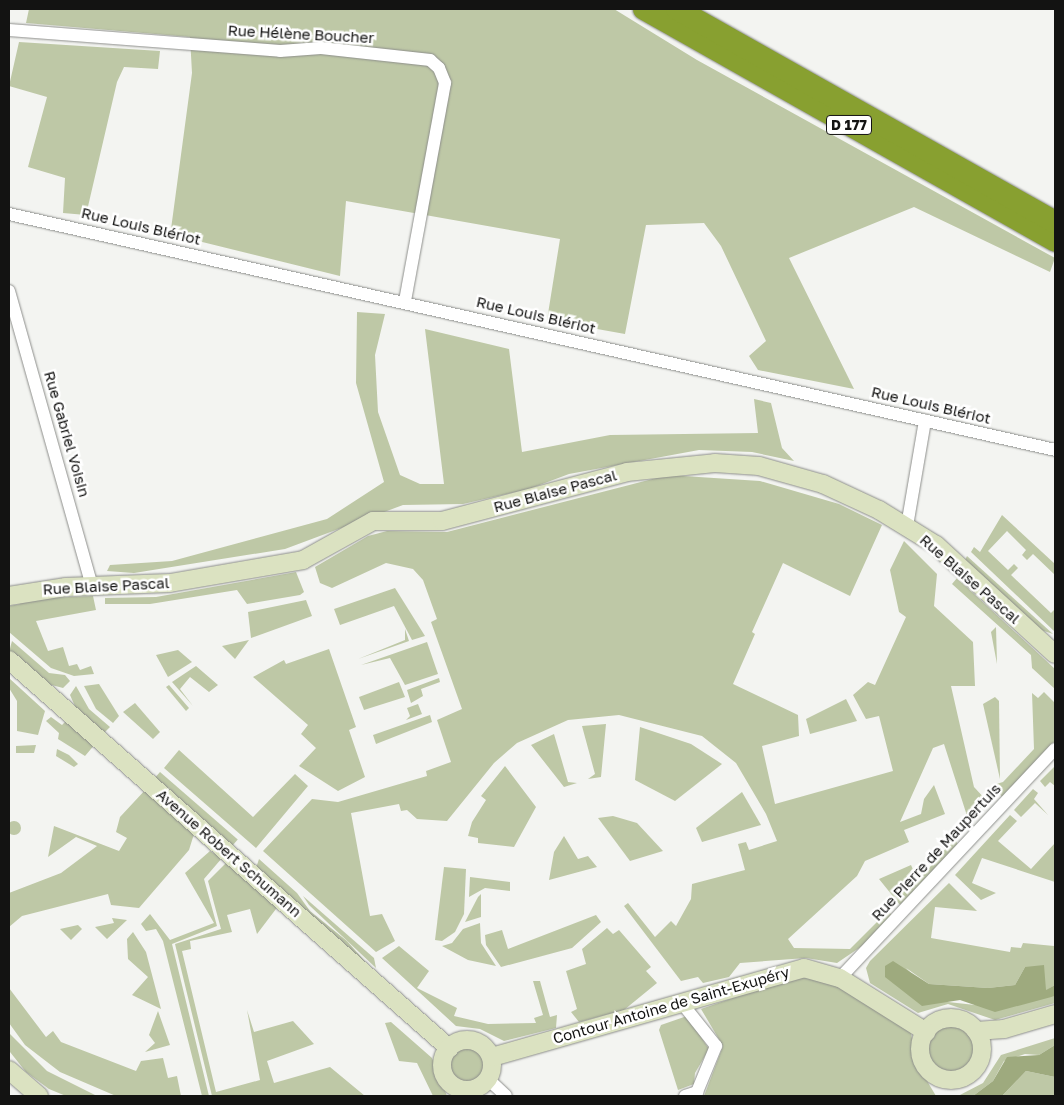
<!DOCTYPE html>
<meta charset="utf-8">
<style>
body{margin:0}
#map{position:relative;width:1064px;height:1105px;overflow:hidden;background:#f3f4f1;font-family:"Golos Text",sans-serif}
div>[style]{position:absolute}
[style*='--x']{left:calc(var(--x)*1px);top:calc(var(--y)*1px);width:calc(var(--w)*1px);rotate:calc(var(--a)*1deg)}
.green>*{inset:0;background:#bec8a6;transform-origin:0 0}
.round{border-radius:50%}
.water>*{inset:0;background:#9eaa7e}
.roads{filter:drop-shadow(0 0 1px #8d8e8b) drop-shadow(0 0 1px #8d8e8b)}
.street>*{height:12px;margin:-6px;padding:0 6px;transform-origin:6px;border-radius:6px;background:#fff}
.secondary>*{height:18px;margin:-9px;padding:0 9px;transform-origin:9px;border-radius:9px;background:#dbe2c1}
.secondary>.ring{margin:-9px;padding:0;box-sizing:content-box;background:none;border:18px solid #dbe2c1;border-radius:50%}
.highway>*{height:22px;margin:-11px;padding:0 11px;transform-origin:11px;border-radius:11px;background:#88a030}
span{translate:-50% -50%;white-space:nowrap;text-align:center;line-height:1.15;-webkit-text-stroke:5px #fff;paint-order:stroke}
.shield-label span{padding:1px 4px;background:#fff;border:1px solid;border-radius:4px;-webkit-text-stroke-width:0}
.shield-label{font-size:14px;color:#131312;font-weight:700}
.street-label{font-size:15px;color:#131312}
.frame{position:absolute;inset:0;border:10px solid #131312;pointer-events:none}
</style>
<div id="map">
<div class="green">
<div style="clip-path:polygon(29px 9px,614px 9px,697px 60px,1055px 258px,1050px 272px,914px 207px,789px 258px,854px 389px,758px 370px,749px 356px,766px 341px,721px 246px,704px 223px,646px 225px,625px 334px,547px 320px,560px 239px,346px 201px,340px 276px,182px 237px,171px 229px,192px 73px,190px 37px,26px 23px)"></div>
<div style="clip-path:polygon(19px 42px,160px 51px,158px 69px,124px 67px,117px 82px,86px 215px,63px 213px,65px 178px,28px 167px,47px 97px,9px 86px)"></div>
<div style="clip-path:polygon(357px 312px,385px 314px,375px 355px,378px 412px,400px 475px,420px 484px,444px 484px,425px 329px,509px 349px,522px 452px,610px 435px,758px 433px,754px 399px,771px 403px,782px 448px,794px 461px,752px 452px,699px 450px,569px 474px,529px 489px,463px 504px,403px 505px,285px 549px,134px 573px,107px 571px,110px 565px,172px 561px,327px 519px,384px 482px,356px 383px)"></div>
<div style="clip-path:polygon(668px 475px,760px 481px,839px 504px,882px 525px,850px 596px,783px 563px,752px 632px,755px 634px,733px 684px,798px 715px,799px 736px,762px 746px,775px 804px,893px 771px,879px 716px,866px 719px,853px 695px,868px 682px,875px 685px,906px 617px,899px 612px,890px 570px,904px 541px,937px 574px,934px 606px,973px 642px,975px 686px,951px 686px,974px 787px,987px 801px,969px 822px,944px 744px,933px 748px,900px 822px,921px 814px,924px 799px,934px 785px,945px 814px,904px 830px,909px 842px,865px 861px,857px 876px,788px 939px,794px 948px,850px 949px,888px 911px,892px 915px,865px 944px,837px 963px,806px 958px,740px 963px,729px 977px,703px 983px,698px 977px,681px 981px,624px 906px,628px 903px,655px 937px,671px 921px,676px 926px,691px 899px,692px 884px,745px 870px,738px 844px,746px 842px,749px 850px,777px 841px,766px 814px,736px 763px,702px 736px,619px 715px,568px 720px,517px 743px,494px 763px,447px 821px,417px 819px,407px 810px,401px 811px,399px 804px,351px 813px,370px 916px,382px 914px,395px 941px,376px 952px,263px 851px,312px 799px,338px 802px,427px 776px,426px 771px,451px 762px,437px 720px,462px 709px,431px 622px,437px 619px,423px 580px,413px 569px,386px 563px,332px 588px,320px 583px,315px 567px,368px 536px,387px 531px,447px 532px)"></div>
<div style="clip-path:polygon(1002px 515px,1055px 564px,1055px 575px,1033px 554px,1027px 560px,1022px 555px,1026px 550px,1007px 531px,988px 551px,1008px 570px,1014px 564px,1018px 568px,1011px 575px,1051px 613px,1055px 609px,1055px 632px,971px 552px,974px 547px,980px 552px)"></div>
<div style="clip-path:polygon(967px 556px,1053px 634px,1041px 630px,965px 560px)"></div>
<div style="clip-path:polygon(296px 572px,304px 592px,300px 595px,247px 604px,237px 590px,150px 604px,105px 604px,105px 598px,156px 597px)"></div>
<div style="clip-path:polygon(957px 578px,1055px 669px,1055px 689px,1032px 668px,1031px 655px,952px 584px)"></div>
<div style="clip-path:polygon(395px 588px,425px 636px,412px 640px,394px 606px,340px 625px,334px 609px)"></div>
<div style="clip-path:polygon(93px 596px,96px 610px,36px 621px,48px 651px,63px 647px,69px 666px,77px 664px,80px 670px,91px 666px,94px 674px,74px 676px,51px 668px,9px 632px,9px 606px,20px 604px,19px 599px)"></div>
<div style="clip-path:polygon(306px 600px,312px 616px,251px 638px,248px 612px)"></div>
<div style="clip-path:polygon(996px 627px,997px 664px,991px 632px)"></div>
<div style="clip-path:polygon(405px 629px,409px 641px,358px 659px,405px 640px)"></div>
<div style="clip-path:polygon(249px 640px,235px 659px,222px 646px)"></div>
<div style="clip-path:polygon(12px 641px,49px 673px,65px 675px,70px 681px,63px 688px,44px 683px,9px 652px)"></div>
<div style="clip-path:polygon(427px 642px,438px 674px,405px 685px,390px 658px,361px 665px)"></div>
<div style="clip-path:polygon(329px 649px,356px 727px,349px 730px,365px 777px,338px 791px,299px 766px,316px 748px,301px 734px,308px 725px,253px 677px,284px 660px,286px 664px)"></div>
<div style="clip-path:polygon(178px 650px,192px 662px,168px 677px,156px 655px)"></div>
<div style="clip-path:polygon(196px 666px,218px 685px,209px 692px,190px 677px,180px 689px,193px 706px,172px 682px)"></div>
<div style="clip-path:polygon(9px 678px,45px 711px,38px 735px,17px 731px,17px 701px,9px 688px)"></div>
<div style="clip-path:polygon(439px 678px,440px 682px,421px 689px,423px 696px,411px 703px,407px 690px)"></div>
<div style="clip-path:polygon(399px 682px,405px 697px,364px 710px,359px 697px)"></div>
<div style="clip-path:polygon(99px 684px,119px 716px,113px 723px,96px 709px,84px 686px)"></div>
<div style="clip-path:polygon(169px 685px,189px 708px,186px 711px,166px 687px)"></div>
<div style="clip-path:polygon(76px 686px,89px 709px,110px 727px,102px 735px,78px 713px,70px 695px)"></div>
<div style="clip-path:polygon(1044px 692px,1055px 703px,1055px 741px,1002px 797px,993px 785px,1003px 782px,1034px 749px,1032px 693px,1038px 698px)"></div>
<div style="clip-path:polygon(995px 697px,999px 701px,1000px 779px,983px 704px)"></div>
<div style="clip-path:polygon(846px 699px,857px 721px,810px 734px,806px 719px)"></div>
<div style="clip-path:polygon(135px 703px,160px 732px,153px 739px,123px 712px)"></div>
<div style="clip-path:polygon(418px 704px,422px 714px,406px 720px,410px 716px,407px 708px)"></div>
<div style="clip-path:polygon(430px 715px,432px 722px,376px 744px,373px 735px)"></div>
<div style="clip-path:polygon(51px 717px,62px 725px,66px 721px,96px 743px,85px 756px,58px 739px,59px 733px,46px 721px)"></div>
<div style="clip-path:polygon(606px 724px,601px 777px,588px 779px,595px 774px,582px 726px)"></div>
<div style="clip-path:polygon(640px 727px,691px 744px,722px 764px,675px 801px,635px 780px)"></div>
<div style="clip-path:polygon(554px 734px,568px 782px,577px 783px,564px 787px,531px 745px)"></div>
<div style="clip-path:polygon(36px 745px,34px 753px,16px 753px,16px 746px)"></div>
<div style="clip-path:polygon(57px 749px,69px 755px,78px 764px,74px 767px,56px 756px)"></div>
<div style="clip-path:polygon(179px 750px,253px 817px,295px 774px,308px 786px,256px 848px,164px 768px)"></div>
<div style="clip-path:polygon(505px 766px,536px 807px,514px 847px,478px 843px,478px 838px,468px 836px,472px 822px,486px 800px,481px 796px)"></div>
<div style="clip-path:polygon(1055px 766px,1055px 786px,1050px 782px,1045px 787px,1040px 781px)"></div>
<div style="left:160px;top:772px;width:103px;height:10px;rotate:41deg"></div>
<div style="clip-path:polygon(147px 788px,194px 834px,189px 850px,139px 908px,111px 905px,108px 894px,22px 916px,9px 927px,9px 893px,61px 873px,97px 846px,76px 837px,48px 857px,54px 826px,119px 851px,127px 838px,116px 832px,120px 817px)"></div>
<div style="clip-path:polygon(1033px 789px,1038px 793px,1034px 799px,1048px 815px,1035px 803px,1021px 817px,1014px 810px)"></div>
<div style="clip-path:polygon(742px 792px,761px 825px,702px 842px,696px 828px)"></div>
<div style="clip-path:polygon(1010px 815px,1017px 821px,998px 841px,1031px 869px,1055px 843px,1055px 882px,982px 858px,972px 883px,996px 893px,981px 900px,955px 875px)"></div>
<div style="clip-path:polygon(613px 816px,637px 823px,663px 851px,630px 861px,598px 818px)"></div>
<div class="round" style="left:7px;top:821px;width:14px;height:14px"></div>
<div style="clip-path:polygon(564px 836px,578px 859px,588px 856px,597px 867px,549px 880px,554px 852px)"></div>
<div style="clip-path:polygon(955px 838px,958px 845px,900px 905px,879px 879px,911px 865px,918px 881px)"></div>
<div style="clip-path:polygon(210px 851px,222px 858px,204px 879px,217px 926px,172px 944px,209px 1096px,202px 1096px,163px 941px,156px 929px,146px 931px,141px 924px,150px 914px,170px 940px,214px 923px,185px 873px)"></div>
<div style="clip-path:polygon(259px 859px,297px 893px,310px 911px,347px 941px,376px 974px,256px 868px)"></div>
<div style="clip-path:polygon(229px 860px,279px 905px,257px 934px,250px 909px,227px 915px,232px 932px,190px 941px,191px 949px,182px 951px,216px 1092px,260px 1080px,247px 1010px,254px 1032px,293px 1021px,314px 1044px,267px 1061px,274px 1083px,330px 1067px,365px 1096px,212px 1096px,175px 944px,221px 929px,208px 881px)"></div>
<div style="clip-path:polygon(444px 867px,466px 869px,464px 914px,455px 932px,442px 941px,435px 940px)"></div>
<div style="clip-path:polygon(470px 877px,510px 882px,510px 891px,485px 888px,469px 897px)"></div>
<div style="clip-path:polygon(949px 883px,977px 911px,935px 907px,931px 938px,1010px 952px,1011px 947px,1021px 948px,1023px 943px,1054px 946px,1055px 936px,1055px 985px,1045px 991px,1025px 967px,1015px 985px,988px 988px,929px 984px,906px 968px,939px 1001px,975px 1005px,1055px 996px,1055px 1003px,995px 1020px,948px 1004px,918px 1013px,870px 983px,866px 968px,870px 961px)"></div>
<div style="clip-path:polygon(481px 894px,481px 917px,465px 922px,478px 897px)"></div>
<div style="clip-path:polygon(303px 896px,374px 958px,376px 968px,309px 905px)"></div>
<div style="clip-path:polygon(596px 915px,601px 922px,572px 948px,501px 967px,486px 945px,485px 935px,502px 930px,508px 949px)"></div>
<div style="clip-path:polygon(112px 918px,127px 920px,107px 939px,95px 927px,114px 923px)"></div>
<div style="clip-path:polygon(480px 923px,481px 943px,496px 966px,468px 960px,442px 946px,452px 943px,463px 929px)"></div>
<div style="clip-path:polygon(78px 925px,82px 929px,71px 940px,60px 929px)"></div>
<div style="clip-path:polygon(607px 928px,613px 934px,619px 930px,651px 967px,646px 971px,657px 983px,624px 1010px,579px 1022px,571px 1012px,577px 1009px,566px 971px,586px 964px,582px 949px)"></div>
<div style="clip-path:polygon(133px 932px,146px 952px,161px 1009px,132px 995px,148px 977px,128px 959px,127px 939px)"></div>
<div style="clip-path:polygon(399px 946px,429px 971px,417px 988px,457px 1008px,454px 1016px,488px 1024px,536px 1023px,534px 1018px,543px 1015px,533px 981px,540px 981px,550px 1017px,557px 1015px,556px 1028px,504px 1041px,480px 1029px,456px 1026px,382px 958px)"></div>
<div style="clip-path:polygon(802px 974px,829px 981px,903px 1025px,911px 1033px,917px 1064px,936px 1096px,704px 1096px,723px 1046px,701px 1009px)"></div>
<div style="clip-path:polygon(9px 988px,46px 1037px,53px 1031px,61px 1042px,136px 1071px,141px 1061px,163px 1058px,168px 1078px,177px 1076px,181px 1096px,116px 1096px,60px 1072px,25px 1045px,9px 1023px)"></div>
<div style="clip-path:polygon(158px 1011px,170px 1045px,145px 1052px,155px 1043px,149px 1035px)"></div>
<div style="clip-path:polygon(687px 1016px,709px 1049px,695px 1073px,694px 1084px,678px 1090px,659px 1030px,661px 1025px)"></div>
<div style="clip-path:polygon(391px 1022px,432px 1058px,447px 1096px,433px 1096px,417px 1063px,399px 1061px,385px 1023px)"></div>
<div class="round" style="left:928px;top:1025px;width:48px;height:48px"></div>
<div style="clip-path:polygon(9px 1033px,47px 1071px,97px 1096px,66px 1096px,49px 1089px,26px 1072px,10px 1052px)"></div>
<div style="clip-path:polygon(1055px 1038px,1055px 1045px,1039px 1055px,1025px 1054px,1004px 1061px,993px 1081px,973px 1096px,958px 1096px,983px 1083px,1001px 1055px)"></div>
<div class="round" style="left:448px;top:1046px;width:38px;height:38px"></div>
<div style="clip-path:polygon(1026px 1071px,1055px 1077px,1055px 1096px,1002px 1096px)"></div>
</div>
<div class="water">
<div style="clip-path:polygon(893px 961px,929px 984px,988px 988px,1015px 985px,1025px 967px,1044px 965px,1046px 990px,1055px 985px,1055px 996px,995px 1012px,960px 1000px,922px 1006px,885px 977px,885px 966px)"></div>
<div style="clip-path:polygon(1055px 1045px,1055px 1077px,1026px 1071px,1002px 1096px,973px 1096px,993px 1081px,1007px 1057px,1039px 1055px)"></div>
</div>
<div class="roads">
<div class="street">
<div style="--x:9;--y:30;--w:272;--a:4.4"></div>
<div style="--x:280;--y:51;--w:41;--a:-4.2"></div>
<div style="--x:321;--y:48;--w:110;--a:6.3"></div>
<div style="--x:430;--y:60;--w:12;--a:42"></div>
<div style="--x:439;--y:68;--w:16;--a:68"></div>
<div style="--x:445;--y:83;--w:223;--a:100.4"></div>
<div style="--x:9;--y:214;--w:1072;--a:12.71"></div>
<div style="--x:9;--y:291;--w:306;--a:74.3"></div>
<div style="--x:907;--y:526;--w:107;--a:-80.3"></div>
<div style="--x:840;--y:978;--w:314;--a:-46.8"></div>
<div style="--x:489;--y:1080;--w:23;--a:43"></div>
<div style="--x:685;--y:1096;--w:13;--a:-18"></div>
<div style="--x:697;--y:1092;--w:50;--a:-67.6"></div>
<div style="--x:716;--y:1046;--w:50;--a:-128.5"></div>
</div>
<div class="secondary">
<div style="--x:9;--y:596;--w:58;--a:-9"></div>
<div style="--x:66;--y:587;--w:104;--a:-2.2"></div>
<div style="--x:170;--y:583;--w:135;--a:-9.8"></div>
<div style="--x:303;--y:560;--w:80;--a:-29.1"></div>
<div style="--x:373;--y:521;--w:69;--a:0"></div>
<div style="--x:442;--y:521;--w:191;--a:-14.8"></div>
<div style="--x:627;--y:472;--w:88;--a:-5.8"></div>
<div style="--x:715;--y:463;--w:44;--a:3.9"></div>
<div style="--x:759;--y:466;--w:66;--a:15.7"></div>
<div style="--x:823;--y:484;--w:62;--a:24.9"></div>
<div style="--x:879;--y:510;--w:67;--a:31.6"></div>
<div style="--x:936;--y:545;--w:161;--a:42.5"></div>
<div style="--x:9;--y:660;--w:587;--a:41.41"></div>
<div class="ring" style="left:920px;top:1018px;width:44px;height:44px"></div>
<div style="--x:976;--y:1031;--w:28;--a:-4"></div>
<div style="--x:1004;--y:1029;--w:53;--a:-16.4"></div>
<div class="ring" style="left:442px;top:1040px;width:32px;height:32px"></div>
<div style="--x:492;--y:1057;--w:324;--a:-15.9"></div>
<div style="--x:804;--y:968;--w:37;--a:16"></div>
<div style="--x:840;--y:978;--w:102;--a:32.1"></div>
<div style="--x:9;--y:1070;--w:40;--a:41"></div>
</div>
<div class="highway">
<div style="--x:644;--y:9;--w:472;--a:29.4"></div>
<div style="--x:677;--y:9;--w:434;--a:29.4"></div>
</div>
</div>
<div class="shield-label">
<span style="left:849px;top:125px">D 177</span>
</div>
<div class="street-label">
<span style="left:301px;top:34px;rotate:3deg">Rue Hélène Boucher</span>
<span style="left:141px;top:226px;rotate:13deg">Rue Louis Blériot</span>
<span style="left:536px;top:315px;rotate:13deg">Rue Louis Blériot</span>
<span style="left:931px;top:405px;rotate:13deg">Rue Louis Blériot</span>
<span style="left:67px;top:434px;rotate:74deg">Rue Gabriel Voisin</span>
<span style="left:555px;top:491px;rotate:-15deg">Rue Blaise Pascal</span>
<span style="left:970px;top:579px;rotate:41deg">Rue Blaise Pascal</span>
<span style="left:106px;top:586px;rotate:-3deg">Rue Blaise Pascal</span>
<span style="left:936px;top:852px;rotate:-47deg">Rue Pierre de Maupertuis</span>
<span style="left:229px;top:853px;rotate:41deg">Avenue Robert Schumann</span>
<span style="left:671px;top:1005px;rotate:-16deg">Contour Antoine de Saint-Exupéry</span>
</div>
<div class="frame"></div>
</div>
